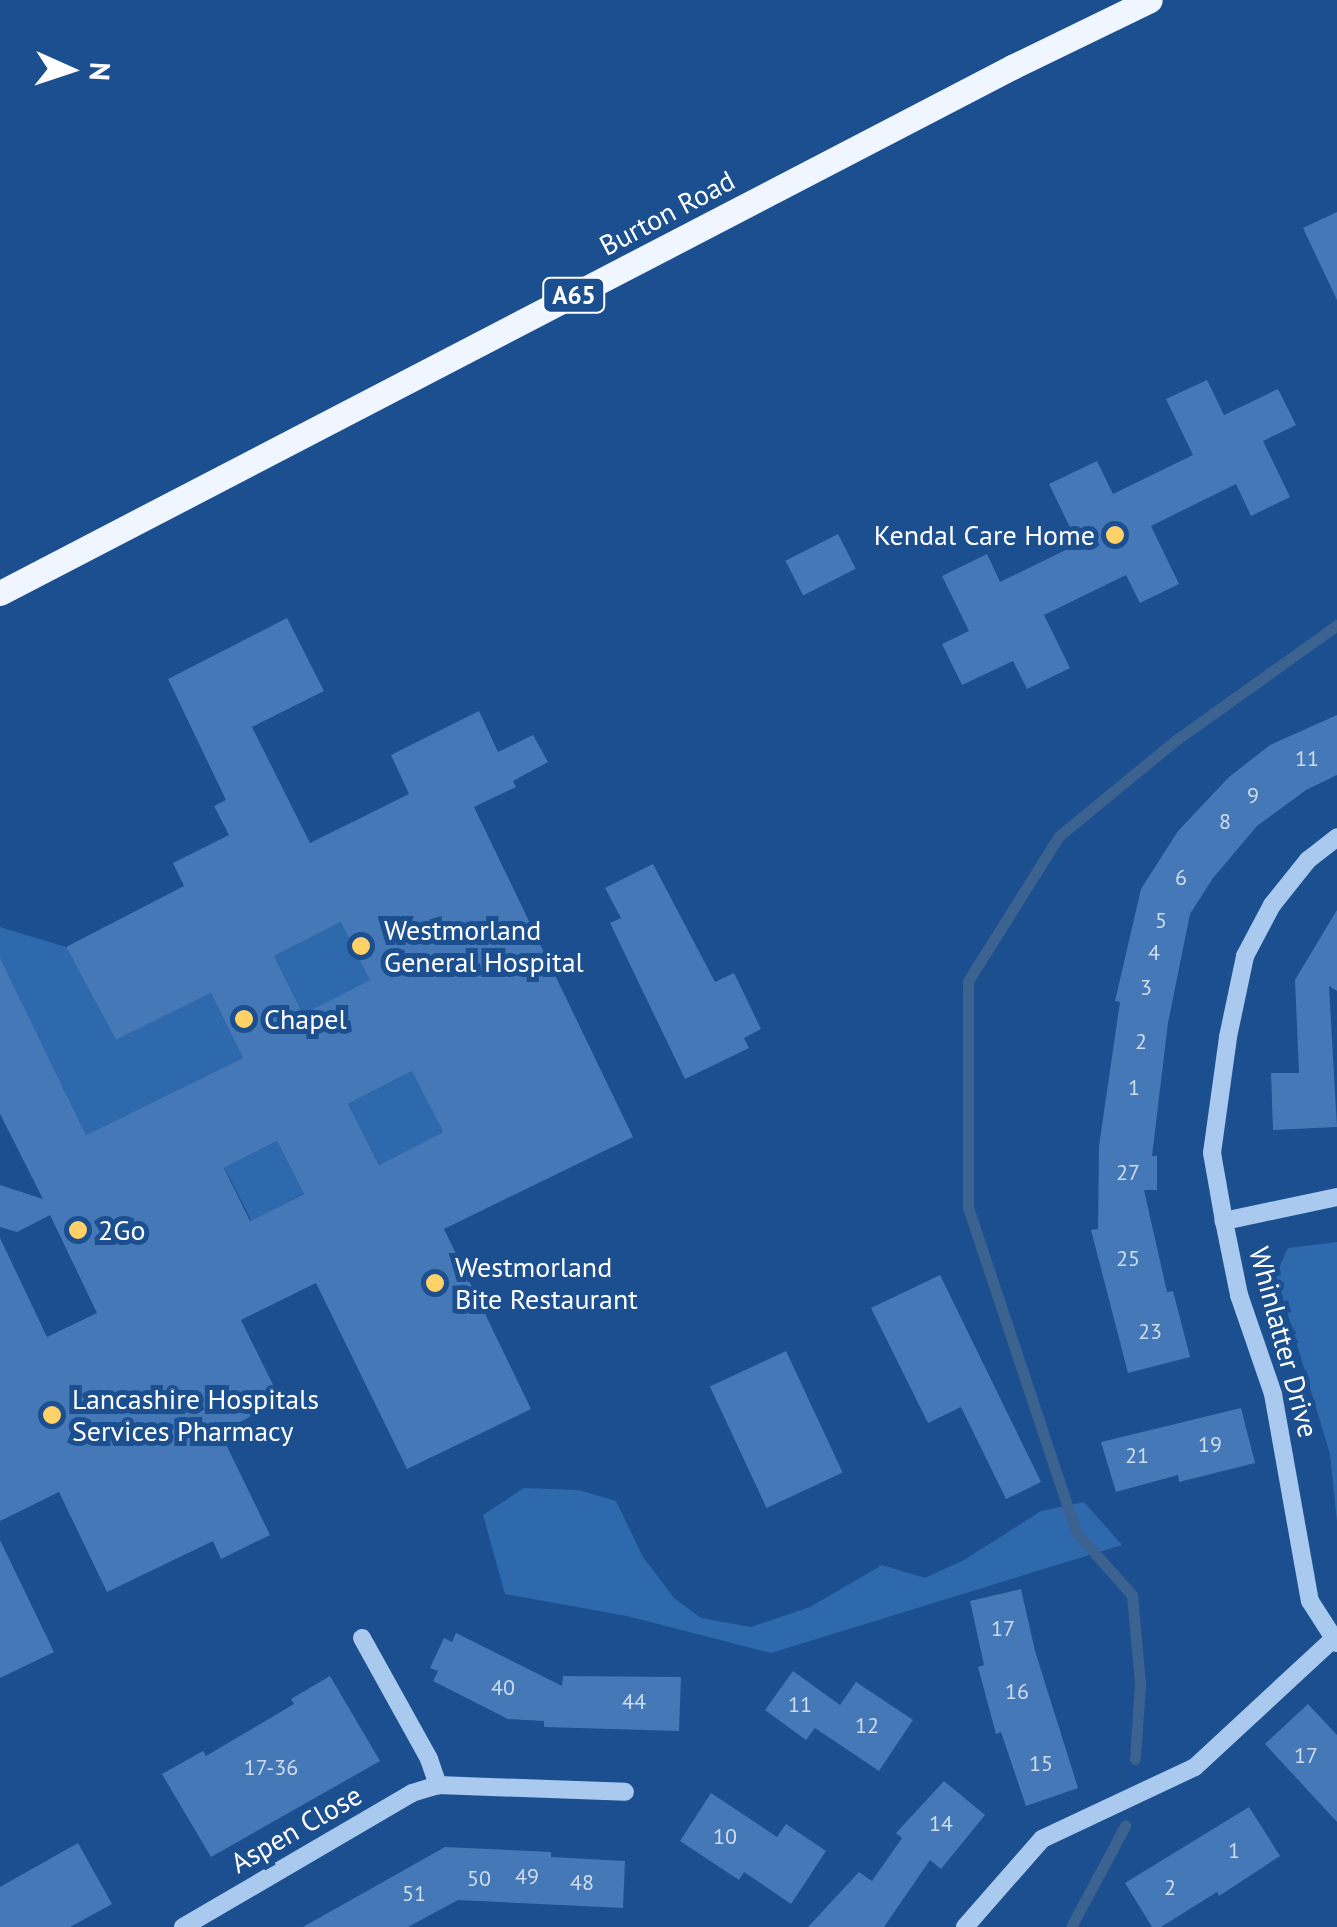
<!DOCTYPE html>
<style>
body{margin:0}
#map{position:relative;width:1337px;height:1927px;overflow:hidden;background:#1b4f8f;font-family:"PT Sans",sans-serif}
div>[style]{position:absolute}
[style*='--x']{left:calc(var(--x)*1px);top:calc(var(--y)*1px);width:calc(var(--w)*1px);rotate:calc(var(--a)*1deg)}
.green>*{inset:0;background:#2e69ad;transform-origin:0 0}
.stream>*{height:11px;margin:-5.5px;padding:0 5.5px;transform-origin:5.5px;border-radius:5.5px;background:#3c6290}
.building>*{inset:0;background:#4478b7;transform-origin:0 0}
.minor>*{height:18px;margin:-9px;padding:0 9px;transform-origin:9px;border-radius:9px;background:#a9c9ee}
.major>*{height:25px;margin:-12.5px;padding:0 12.5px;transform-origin:12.5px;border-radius:12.5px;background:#f0f6ff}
.dots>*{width:28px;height:28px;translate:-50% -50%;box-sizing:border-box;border:5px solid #1b4f8f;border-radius:50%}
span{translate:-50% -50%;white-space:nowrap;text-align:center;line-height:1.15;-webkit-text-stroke:10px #1b4f8f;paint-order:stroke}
.number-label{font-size:22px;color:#d0dded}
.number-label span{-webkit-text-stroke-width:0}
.shield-label span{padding:2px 8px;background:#1b4f8f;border:2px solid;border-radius:8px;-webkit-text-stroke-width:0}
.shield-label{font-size:25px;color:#fff;font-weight:700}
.street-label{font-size:28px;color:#fff}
.poi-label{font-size:28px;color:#fff}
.right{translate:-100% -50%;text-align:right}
.left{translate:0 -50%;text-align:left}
.north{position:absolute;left:20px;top:20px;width:100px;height:100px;-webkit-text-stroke:8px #1b4f8f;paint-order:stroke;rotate:93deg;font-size:28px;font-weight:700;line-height:40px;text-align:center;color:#fff}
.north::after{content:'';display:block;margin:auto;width:35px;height:45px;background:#fff;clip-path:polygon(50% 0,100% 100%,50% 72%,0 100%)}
</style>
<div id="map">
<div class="green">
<div style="clip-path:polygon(341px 922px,457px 960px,362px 984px,303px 1014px,274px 956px)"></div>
<div style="clip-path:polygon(0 927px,66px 947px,116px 1040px,211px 993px,243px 1058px,86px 1135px,0 959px)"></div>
<div style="clip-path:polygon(486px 1020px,428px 1102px,443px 1132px,379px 1165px,348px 1104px,399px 1078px)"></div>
<div style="left:277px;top:1141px;width:59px;height:59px;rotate:63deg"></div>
<div style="clip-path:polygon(1337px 1242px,1337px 1522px,1330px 1454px,1276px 1275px,1288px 1248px)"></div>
<div style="clip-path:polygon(524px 1488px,579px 1490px,616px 1501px,643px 1557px,674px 1598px,701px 1618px,751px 1627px,810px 1607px,882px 1565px,925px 1578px,964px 1560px,1041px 1511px,1084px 1502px,1122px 1545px,771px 1653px,627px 1616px,505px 1594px,483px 1515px)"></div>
</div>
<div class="stream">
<div style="--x:1135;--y:1759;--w:76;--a:-86.2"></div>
<div style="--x:1140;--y:1683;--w:88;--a:-95.2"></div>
<div style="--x:1132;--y:1595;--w:84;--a:-131.6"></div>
<div style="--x:1076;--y:1532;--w:342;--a:-108.4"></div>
<div style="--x:968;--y:1208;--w:227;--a:-90"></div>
<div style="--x:968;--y:981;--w:171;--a:-57.9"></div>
<div style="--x:1059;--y:836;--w:151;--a:-39.4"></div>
<div style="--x:1176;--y:740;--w:198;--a:-35.5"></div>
<div style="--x:1071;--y:1927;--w:115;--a:-61.9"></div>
</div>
<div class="building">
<div style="clip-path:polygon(1337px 212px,1337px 300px,1303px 228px)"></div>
<div style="clip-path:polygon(1207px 380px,1224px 415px,1278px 389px,1296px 425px,1263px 441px,1290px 497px,1251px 516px,1236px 484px,1151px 526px,1179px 584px,1140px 603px,1126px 575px,1044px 615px,1070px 668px,1027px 689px,1013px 661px,962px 685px,942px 644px,969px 631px,942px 576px,987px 554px,1000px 582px,1078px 544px,1049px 484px,1097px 461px,1113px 494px,1193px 455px,1166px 399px)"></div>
<div style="left:838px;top:534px;width:39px;height:59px;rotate:63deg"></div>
<div style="clip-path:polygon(evenodd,287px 618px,324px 691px,252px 727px,310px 843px,409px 794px,391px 755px,479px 711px,498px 752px,533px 735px,548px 762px,513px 781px,516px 787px,474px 807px,633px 1137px,444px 1229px,531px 1409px,407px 1469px,316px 1283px,241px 1320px,281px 1401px,220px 1432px,270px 1535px,221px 1559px,213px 1541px,107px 1592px,59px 1492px,0 1521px,0 1238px,47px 1337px,97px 1313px,50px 1215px,17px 1232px,0 1227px,0 1185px,43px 1199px,0 1114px,0 958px,86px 1135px,243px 1058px,211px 993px,116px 1040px,66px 947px,184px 886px,173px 863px,229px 835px,214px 806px,226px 800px,168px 679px,287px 618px,341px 922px,370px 980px,303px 1014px,274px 956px,341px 922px,287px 618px,412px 1071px,443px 1132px,379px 1165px,348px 1104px,412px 1071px,287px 618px,277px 1141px,304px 1194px,250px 1221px,224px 1168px,277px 1141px)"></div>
<div style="clip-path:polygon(1337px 715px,1337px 775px,1306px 790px,1257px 826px,1213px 878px,1190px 914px,1168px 1023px,1152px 1156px,1157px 1156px,1157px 1190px,1144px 1190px,1167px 1292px,1173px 1291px,1190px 1357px,1128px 1373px,1091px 1230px,1098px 1229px,1099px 1146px,1120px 1002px,1115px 1001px,1141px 889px,1178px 831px,1229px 777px,1270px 745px)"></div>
<div style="clip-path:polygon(653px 864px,715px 982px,734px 973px,761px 1029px,744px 1038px,749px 1048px,685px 1079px,610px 923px,621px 918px,605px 888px)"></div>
<div style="clip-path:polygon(1337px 910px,1337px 991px,1329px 986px,1337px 1127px,1273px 1130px,1271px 1073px,1299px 1073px,1295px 980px)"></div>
<div style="clip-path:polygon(940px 1275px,1041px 1482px,1006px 1499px,961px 1407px,928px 1423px,871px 1308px)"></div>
<div style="left:786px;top:1351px;width:134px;height:84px;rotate:65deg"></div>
<div style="clip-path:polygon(1241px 1408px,1255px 1463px,1179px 1482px,1178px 1475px,1116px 1492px,1101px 1442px)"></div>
<div style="clip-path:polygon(0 1540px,54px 1652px,0 1678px)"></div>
<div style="clip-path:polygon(1021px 1589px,1035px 1651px,1078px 1788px,1026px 1806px,1001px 1732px,996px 1734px,978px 1667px,984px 1665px,970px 1601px)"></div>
<div style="clip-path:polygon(456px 1633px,562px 1686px,563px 1676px,681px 1677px,679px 1731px,544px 1727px,544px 1721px,508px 1719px,433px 1681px,438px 1671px,430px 1668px,444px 1638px,452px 1642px)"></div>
<div style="clip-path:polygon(793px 1671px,840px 1705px,856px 1682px,913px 1720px,879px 1771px,815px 1728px,806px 1740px,765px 1710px)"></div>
<div style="clip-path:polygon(330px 1676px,380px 1761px,211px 1857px,162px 1774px,203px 1751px,206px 1756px,294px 1704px,291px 1699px)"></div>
<div style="clip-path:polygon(1308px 1704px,1337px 1735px,1337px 1822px,1265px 1744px)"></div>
<div style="clip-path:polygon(944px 1781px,985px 1815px,941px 1869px,930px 1860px,884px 1927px,808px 1927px,859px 1872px,872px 1881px,902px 1838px,896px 1833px)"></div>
<div style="clip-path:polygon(711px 1793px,777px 1837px,786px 1824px,826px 1851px,791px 1904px,744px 1872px,739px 1880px,680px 1841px)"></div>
<div style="clip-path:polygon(1249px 1807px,1280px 1856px,1219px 1896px,1217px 1892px,1161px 1927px,1152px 1927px,1125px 1883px)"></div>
<div style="clip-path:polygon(78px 1843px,112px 1904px,70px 1927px,0 1927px,0 1887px)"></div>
<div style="clip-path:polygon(445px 1847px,551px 1852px,551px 1857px,625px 1861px,623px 1908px,458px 1900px,408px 1927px,303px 1927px)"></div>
</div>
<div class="minor">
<div style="--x:1337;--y:1197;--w:116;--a:168"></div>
<div style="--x:1224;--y:1221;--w:76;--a:78.5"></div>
<div style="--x:1239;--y:1295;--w:105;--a:71"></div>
<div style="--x:1273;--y:1394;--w:210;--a:79.9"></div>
<div style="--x:1310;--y:1601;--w:50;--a:57.3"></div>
<div style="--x:1224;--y:1221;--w:69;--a:-100"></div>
<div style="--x:1212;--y:1153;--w:117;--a:-82.1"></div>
<div style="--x:1228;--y:1037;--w:83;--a:-78.1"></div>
<div style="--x:1245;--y:956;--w:58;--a:-62.1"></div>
<div style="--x:1272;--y:905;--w:58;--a:-51.3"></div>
<div style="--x:1308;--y:860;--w:37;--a:-38"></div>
<div style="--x:362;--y:1638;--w:138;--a:61"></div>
<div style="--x:429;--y:1759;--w:28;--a:71"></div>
<div style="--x:183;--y:1927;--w:265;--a:-30.3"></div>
<div style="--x:412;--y:1793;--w:27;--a:-17"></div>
<div style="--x:438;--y:1785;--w:187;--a:2.1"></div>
<div style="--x:965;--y:1927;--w:117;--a:-48.8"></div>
<div style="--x:1042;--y:1839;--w:169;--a:-25.2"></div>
<div style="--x:1195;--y:1767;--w:188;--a:-42.8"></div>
</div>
<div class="major">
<div style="--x:0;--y:593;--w:1141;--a:-27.46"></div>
<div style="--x:1012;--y:67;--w:153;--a:-25.9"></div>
</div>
<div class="dots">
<div style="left:1115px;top:535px;background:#ffd166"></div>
<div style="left:361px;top:946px;background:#ffd166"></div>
<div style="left:244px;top:1019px;background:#ffd166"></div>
<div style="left:78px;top:1230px;background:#ffd166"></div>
<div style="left:435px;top:1283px;background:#ffd166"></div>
<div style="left:52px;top:1415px;background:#ffd166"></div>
</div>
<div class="number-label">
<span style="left:1307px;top:759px">11</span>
<span style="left:1253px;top:796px">9</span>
<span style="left:1225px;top:822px">8</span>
<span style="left:1181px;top:878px">6</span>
<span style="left:1161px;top:921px">5</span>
<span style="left:1154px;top:953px">4</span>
<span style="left:1146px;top:988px">3</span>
<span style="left:1141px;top:1042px">2</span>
<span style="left:1134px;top:1088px">1</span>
<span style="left:1128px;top:1173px">27</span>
<span style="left:1128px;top:1259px">25</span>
<span style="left:1150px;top:1332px">23</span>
<span style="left:1210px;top:1445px">19</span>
<span style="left:1137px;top:1456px">21</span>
<span style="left:1003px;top:1629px">17</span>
<span style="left:503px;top:1688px">40</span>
<span style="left:1017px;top:1692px">16</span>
<span style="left:634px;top:1702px">44</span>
<span style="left:800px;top:1705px">11</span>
<span style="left:867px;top:1726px">12</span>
<span style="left:1306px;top:1756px">17</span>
<span style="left:1041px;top:1764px">15</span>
<span style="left:271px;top:1768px">17-36</span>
<span style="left:941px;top:1824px">14</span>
<span style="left:725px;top:1837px">10</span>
<span style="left:1234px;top:1851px">1</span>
<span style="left:527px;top:1877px">49</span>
<span style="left:479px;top:1879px">50</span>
<span style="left:582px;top:1883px">48</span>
<span style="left:1170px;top:1888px">2</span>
<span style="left:414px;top:1894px">51</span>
</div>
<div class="shield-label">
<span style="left:574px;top:295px">A65</span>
</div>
<div class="street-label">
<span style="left:667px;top:213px;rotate:-28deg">Burton Road</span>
<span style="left:1284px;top:1342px;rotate:75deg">Whinlatter Drive</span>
<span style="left:296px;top:1829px;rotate:-30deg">Aspen Close</span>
</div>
<div class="poi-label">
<span class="right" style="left:1095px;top:535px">Kendal Care Home</span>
<span class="left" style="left:384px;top:946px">Westmorland<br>General Hospital</span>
<span class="left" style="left:264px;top:1019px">Chapel</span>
<span class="left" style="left:98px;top:1230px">2Go</span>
<span class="left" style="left:455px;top:1283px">Westmorland<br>Bite Restaurant</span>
<span class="left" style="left:72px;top:1415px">Lancashire Hospitals<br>Services Pharmacy</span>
</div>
<div class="north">N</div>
</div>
